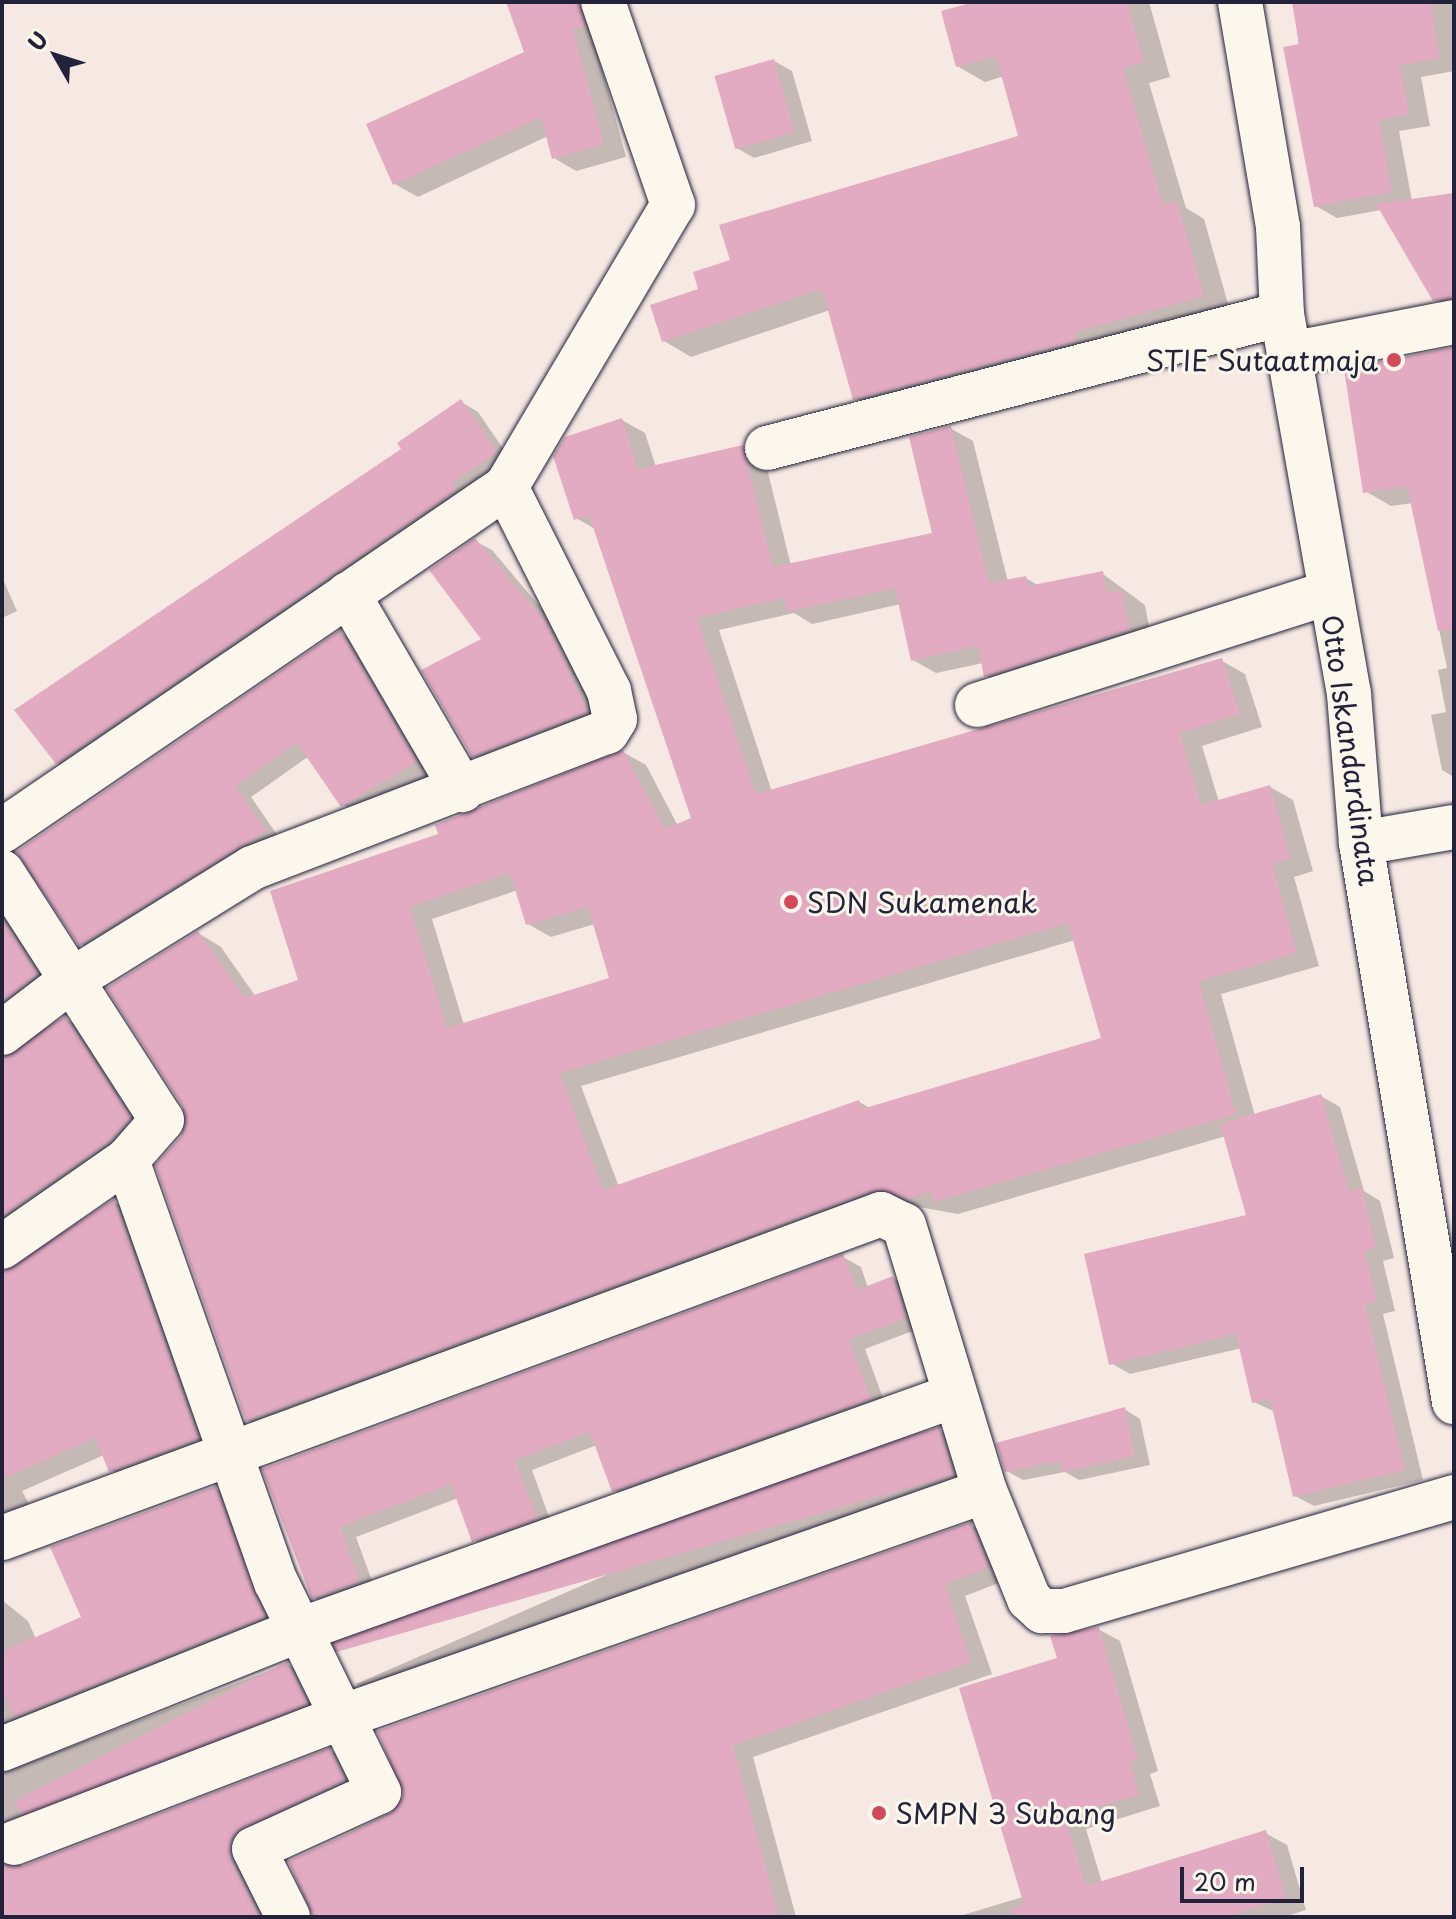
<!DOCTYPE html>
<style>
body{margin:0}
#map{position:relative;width:1456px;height:1919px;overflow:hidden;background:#f6e8e3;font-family:"Playpen Sans",sans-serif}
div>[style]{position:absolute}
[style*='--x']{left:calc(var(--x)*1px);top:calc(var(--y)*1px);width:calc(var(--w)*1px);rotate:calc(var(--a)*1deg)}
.shadow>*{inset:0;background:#0003}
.building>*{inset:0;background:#e2abc1;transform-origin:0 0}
.roads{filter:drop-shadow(0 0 2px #22223b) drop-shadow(0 0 2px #22223b)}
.minor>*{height:44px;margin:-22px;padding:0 22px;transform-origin:22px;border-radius:22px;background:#fbf7ec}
.major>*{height:44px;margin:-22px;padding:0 22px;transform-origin:22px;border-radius:22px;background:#fbf7ec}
.dots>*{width:22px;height:22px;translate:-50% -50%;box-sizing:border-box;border:4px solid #fbf7ec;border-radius:50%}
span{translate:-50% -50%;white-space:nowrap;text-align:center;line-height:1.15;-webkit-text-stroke:6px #fbf7ec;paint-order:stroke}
.poi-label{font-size:28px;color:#22223b}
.right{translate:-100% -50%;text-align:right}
.left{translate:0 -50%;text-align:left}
.street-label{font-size:28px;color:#22223b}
.frame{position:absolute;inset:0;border:4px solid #22223b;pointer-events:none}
.north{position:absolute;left:16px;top:16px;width:80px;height:80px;-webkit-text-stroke:6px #fbf7ec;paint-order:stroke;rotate:309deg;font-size:22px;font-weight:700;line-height:32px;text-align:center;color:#22223b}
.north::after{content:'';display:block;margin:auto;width:28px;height:36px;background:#22223b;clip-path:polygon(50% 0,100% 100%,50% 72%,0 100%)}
.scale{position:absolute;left:1180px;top:1867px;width:124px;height:36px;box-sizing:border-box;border:4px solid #22223b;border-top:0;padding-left:10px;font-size:24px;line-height:28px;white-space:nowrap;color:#22223b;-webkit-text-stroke:6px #fbf7ec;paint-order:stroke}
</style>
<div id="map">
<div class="shadow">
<div style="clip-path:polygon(508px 2px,594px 2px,595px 43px,626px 157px,576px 171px,554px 158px,548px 136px,418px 197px,395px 184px,526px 53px)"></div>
<div style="clip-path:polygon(981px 2px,1149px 2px,1170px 77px,1149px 83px,1186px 208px,1204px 219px,1230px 311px,882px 414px,855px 398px,830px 310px,691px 357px,664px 341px,732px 261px,1021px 138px,1004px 76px,985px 82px,957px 66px)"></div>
<div style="clip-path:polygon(1294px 2px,1454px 2px,1454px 71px,1421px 77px,1430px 126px,1399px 131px,1412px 201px,1454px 195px,1454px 311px,1434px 299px,1381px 210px,1337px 218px,1316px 206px)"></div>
<div style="clip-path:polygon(774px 61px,792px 71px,812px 141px,754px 158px,737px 148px)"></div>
<div style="clip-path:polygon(1454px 349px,1454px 777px,1442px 770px,1431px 715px,1446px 712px,1438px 670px,1447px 668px,1413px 503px,1391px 506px,1365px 491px)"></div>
<div style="clip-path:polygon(461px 402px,478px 412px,513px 463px,75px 773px,57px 762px)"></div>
<div style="clip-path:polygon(evenodd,622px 420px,645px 433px,656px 467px,742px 447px,765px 460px,791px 566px,935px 535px,950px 428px,973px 441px,1008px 582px,1026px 578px,1039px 586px,1103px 574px,1145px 605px,1152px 643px,1008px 689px,985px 675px,983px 663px,936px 673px,913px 660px,901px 604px,812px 624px,794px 613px,719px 630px,772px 792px,1222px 661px,1245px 674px,1262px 727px,1202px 746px,1219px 802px,1270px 787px,1293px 800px,1313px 871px,1294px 877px,1319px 966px,1221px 994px,1255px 1116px,1321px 1096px,1340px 1107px,1364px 1191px,1380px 1201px,1394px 1258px,1383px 1261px,1395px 1311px,1383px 1314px,1423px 1480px,1314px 1506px,1295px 1496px,1275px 1412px,1254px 1402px,1242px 1348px,1130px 1374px,1111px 1363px,1249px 1217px,1226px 1136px,958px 1214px,897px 1203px,270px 1433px,247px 1420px,183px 1136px,198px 933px,221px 947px,256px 997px,301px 981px,441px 836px,623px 752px,646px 765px,678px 826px,693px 819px,597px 530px,576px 518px,622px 420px,518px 890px,528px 924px,551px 937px,595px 924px,611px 980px,464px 1025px,432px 919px,518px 890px,622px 420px,1075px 940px,1104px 1040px,870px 1108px,859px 1102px,619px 1187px,581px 1086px,1075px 940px)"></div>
<div style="clip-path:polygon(475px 541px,492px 550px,563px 634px,604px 722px,490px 765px,473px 756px,484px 640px)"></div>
<div style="clip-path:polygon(2px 577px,17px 611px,2px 618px)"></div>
<div style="clip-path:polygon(340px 633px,358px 643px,434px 773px,361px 816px,343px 805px,309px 756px,251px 797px,282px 842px,98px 955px,81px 944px)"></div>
<div style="clip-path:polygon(2px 899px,58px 987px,2px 1020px)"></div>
<div style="clip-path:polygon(65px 1019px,87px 1031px,151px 1131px,2px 1252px,2px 1070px)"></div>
<div style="clip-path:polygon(114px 1202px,136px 1214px,219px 1451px,132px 1483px,111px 1470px,104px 1455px,22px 1491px,37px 1518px,2px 1538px,2px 1271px,16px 1270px)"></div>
<div style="clip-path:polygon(843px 1257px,861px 1267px,868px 1288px,893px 1278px,911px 1288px,923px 1327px,865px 1349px,887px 1409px,631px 1500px,614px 1490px,597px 1445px,532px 1470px,553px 1528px,491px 1550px,474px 1540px,458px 1498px,356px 1537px,376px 1592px,331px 1608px,314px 1598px,265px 1470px)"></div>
<div style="clip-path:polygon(1124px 1409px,1140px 1419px,1150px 1465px,1079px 1480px,1065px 1472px,1023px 1480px,1007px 1471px)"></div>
<div style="clip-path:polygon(939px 1430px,957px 1440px,971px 1485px,374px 1695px,356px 1684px)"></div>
<div style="clip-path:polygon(215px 1488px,237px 1500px,286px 1629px,2px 1752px,2px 1600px,28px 1621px,36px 1639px,84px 1618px)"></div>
<div style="clip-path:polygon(971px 1525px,992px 1537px,1009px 1579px,965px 1596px,992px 1674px,753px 1757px,796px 1917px,315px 1917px,291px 1862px,402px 1807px,404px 1781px)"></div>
<div style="clip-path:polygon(1098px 1629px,1120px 1641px,1158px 1771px,1150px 1774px,1160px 1806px,1086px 1829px,1102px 1883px,1265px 1833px,1287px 1845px,1306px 1910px,1284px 1917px,956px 1917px,1023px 1897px,1059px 1660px)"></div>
<div style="clip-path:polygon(287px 1664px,309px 1677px,328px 1715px,10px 1851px,23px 1868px,330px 1750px,351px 1763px,365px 1792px,265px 1838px,275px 1917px,2px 1917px,2px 1773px)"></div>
</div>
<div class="building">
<div style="clip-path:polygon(506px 2px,579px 2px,585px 26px,573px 30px,604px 144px,552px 159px,541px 117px,393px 185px,366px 124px,524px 52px)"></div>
<div style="clip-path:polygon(974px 2px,1127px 2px,1144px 62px,1123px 68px,1163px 205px,1177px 201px,1204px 296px,1075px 332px,1077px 341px,853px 400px,822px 289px,662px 342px,650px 305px,698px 289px,693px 272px,730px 260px,719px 225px,1018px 136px,996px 56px,956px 67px,941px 11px)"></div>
<div style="clip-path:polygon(1292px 2px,1430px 2px,1440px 58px,1400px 65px,1409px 114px,1379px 120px,1392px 192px,1314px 207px,1283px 47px,1299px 44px)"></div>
<div style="left:774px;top:59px;width:76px;height:62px;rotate:74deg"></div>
<div style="clip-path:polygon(1454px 193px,1454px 298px,1433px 301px,1376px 204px)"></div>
<div style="clip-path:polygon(1454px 347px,1454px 630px,1438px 631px,1407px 486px,1363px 493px,1344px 369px)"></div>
<div style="clip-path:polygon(461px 399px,497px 452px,452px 483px,457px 490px,56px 764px,14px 710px,401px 449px,397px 443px)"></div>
<div style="clip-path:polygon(evenodd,622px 418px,638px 469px,743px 445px,773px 567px,932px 533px,909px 437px,951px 426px,989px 583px,1026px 576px,1028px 586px,1103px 571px,1107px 593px,1122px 590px,1130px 630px,984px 677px,978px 646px,911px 661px,895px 588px,787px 612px,784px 598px,697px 618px,756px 794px,1222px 658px,1240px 714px,1180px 733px,1201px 805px,1270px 785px,1291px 859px,1272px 864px,1297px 953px,1199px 981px,1236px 1114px,934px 1202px,931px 1192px,908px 1199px,872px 1191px,246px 1421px,155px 1165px,181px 1136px,183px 1107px,106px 988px,198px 931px,245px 998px,298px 980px,270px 891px,438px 834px,435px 825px,623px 750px,665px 829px,691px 818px,589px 515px,574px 520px,553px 456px,565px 437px,622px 418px,510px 873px,526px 925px,588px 907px,609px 978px,447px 1028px,410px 907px,510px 873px,622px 418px,1068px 923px,1101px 1038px,862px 1109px,859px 1100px,603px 1190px,560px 1073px,1068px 923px)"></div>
<div style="clip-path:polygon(475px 538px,547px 623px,588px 712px,472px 757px,421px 670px,481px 639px,429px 570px)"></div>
<div style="clip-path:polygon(340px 630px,417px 762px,341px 807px,297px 743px,235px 786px,266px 831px,79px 946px,16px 852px)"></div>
<div style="clip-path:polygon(2px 918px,38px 974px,2px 1002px)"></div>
<div style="clip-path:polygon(65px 1016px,131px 1118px,110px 1141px,2px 1217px,2px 1057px)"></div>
<div style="clip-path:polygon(1321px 1094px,1349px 1191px,1362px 1188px,1376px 1248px,1365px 1251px,1377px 1301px,1365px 1304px,1405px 1470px,1293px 1497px,1270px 1399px,1252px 1403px,1236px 1334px,1109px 1365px,1084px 1254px,1246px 1215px,1220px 1124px)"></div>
<div style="clip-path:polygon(114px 1199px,199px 1439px,109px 1472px,95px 1438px,2px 1479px,2px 1272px)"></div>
<div style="clip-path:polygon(843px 1254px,857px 1290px,893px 1276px,906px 1318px,849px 1339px,871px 1399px,612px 1492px,590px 1432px,515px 1460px,537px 1519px,472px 1542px,451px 1484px,340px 1527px,360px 1582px,312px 1599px,262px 1469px)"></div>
<div style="clip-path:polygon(1125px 1407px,1135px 1456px,1062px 1472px,1060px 1461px,1005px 1472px,996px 1443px)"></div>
<div style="left:940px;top:1427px;width:50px;height:644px;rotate:74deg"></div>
<div style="clip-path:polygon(216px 1486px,265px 1617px,14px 1717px,2px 1689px,2px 1652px,81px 1617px,50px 1547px)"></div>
<div style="clip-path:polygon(971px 1522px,989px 1567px,945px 1584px,971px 1662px,733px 1745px,779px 1917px,313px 1917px,288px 1861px,389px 1815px,404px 1795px,377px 1731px)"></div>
<div style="clip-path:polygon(1099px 1627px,1138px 1760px,1130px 1762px,1139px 1795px,1065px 1817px,1086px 1886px,1266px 1830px,1286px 1898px,1225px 1917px,1012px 1917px,1011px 1909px,1024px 1905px,959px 1688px,1057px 1658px,1050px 1636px)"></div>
<div style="left:287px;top:1662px;width:46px;height:306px;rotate:63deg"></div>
<div style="clip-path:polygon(330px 1748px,345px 1780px,233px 1835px,231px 1859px,260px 1917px,2px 1917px,2px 1864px,23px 1866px)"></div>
</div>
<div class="roads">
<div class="minor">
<div style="--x:1290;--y:354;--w:167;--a:-11"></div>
<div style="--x:767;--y:448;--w:532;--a:-14.58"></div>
<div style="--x:348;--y:594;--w:227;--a:59.8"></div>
<div style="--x:977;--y:705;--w:369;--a:-17.7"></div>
<div style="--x:2;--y:831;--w:610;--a:-34.32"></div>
<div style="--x:506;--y:487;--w:328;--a:-59.4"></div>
<div style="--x:673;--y:205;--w:215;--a:-109"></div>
<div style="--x:1361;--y:843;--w:94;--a:-9.8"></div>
<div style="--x:2;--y:872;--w:295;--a:57.2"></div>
<div style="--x:162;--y:1120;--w:53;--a:131.2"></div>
<div style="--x:127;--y:1160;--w:152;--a:145.2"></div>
<div style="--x:2;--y:1033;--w:86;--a:-37.4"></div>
<div style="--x:70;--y:981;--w:214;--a:-31.8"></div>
<div style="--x:252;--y:868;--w:380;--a:-21"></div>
<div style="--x:607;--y:732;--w:15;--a:-58"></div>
<div style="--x:615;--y:719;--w:29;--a:-102"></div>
<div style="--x:609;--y:691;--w:229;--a:-116.8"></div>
<div style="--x:127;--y:1160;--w:448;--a:70.6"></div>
<div style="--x:276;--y:1582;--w:234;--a:63.9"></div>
<div style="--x:379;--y:1792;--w:137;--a:155.5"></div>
<div style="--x:254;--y:1849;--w:76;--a:63.4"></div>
<div style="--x:2;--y:1538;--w:937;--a:-20.23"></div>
<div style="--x:881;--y:1214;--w:25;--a:26"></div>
<div style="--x:904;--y:1225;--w:278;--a:73.1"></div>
<div style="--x:985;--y:1491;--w:117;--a:67.8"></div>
<div style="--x:1029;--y:1599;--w:18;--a:43"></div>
<div style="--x:1042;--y:1611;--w:22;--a:0"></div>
<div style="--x:1064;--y:1611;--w:406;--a:-16.3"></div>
<div style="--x:2;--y:1749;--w:321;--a:-21.8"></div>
<div style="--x:300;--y:1630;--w:694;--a:-19.71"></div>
<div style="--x:14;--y:1843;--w:354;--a:-21"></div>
<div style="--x:344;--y:1716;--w:679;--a:-19.34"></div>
</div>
<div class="major">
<div style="--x:1240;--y:2;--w:228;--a:80.4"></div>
<div style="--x:1278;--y:227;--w:87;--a:87.4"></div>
<div style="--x:1282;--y:314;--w:386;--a:80"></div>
<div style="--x:1349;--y:694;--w:149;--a:85.4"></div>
<div style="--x:1361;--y:843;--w:567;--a:80.55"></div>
</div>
</div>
<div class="dots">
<div style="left:1394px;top:360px;background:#d1495b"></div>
<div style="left:791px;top:902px;background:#d1495b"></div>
<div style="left:879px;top:1813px;background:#d1495b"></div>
</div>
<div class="poi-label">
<span class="right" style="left:1378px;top:360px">STIE Sutaatmaja</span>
<span class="left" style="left:807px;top:902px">SDN Sukamenak</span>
<span class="left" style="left:895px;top:1813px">SMPN 3 Subang</span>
</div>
<div class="street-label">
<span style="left:1351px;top:750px;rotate:82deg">Otto Iskandardinata</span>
</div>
<div class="frame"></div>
<div class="north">U</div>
<div class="scale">20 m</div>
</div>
